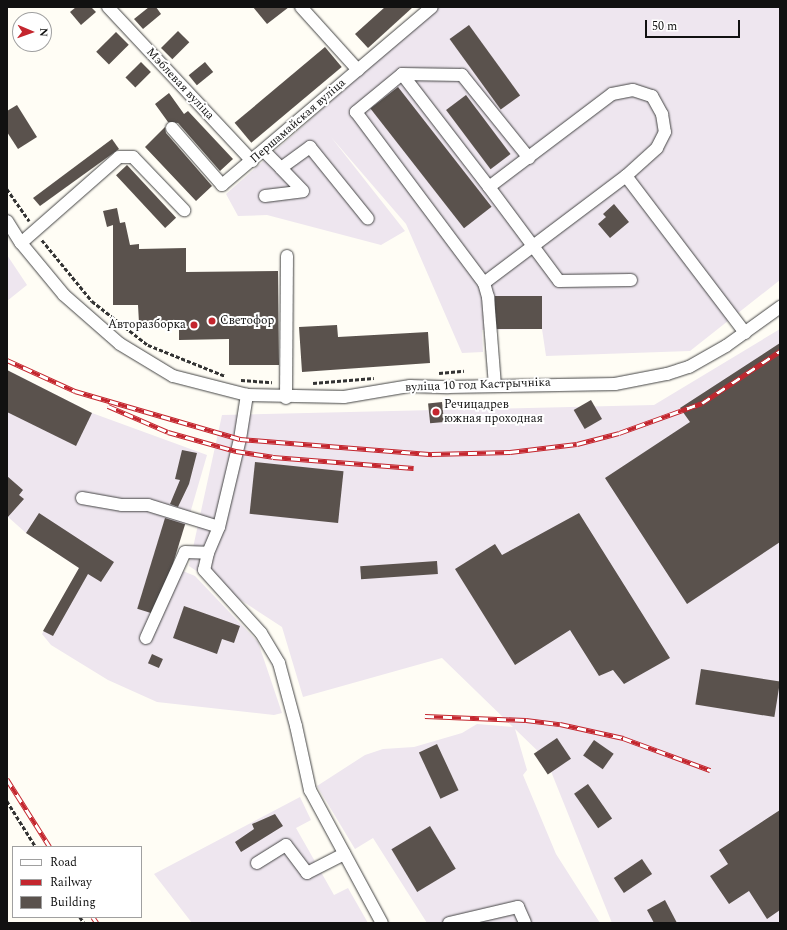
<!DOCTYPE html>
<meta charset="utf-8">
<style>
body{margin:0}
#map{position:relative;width:787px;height:930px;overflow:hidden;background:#fffdf5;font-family:Spectral,serif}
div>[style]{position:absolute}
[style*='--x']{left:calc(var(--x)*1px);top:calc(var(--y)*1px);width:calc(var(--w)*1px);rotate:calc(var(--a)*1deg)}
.industrial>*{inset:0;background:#eee6ef}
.building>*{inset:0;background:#5a524d;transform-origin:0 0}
.path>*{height:2.5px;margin-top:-1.25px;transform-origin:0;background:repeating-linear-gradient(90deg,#333 0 4px,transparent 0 6px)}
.roads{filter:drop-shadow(0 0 1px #444) drop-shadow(0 0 1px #444)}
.minor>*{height:12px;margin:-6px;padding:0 6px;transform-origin:6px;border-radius:6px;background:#fff}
.rail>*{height:4.5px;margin-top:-2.25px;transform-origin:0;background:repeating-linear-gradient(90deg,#fff 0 9px,#c4262e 0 18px);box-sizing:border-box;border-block:1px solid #c4262e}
.dots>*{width:11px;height:11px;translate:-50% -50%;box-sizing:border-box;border:2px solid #fff;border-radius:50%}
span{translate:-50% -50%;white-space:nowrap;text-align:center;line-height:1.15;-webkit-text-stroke:4px #fff;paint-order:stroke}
.street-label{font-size:12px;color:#111}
.poi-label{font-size:12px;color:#111}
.left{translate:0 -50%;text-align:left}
.right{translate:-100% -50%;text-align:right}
.frame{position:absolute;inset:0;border:8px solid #111;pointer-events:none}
.legend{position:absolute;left:12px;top:846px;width:130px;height:72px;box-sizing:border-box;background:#fff;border:1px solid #a0a0a0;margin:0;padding:5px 7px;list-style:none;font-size:12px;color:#111}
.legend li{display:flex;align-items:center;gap:8px;height:20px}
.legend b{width:20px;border:1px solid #a0a0a0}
.north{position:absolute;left:12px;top:12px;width:40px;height:40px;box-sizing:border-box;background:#fff;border:1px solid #a0a0a0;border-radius:50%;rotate:92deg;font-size:11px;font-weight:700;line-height:16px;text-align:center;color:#111}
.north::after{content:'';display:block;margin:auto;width:14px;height:18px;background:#c4262e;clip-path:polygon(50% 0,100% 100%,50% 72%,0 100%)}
.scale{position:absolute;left:645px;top:20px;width:95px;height:18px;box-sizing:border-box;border:2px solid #111;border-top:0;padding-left:5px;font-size:12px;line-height:14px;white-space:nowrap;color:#111;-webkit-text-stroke:3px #fff;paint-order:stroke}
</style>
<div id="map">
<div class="industrial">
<div style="clip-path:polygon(438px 7px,780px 7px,780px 280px,690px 351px,546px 356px,542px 329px,482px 330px,483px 352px,462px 353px,406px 224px,331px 137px,405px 231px,381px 245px,267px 215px,238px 216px,226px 194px)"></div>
<div style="clip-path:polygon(7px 255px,27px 285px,7px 301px)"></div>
<div style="clip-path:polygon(780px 329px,780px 923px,612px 923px,546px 759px,515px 729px,527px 770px,523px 775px,556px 854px,600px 923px,427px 923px,373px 838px,355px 849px,317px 786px,365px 755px,383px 749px,414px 747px,462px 733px,477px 724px,513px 727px,442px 658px,303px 697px,282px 627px,189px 566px,222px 415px,654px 405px)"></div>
<div style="clip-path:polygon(7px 370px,92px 413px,207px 455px,189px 517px,166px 564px,195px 576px,258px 642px,282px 713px,274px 715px,157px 702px,108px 680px,51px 645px,42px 634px,79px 568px,26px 533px,7px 516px)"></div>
<div style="clip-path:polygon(300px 797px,311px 820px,296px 828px,334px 895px,348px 888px,368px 923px,192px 923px,154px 874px)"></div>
</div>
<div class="building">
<div style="clip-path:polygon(76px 7px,91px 7px,96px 12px,81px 25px,70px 12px)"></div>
<div style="clip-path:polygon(149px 7px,156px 7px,161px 14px,143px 29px,134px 19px)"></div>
<div style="clip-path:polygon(253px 7px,289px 7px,267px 24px)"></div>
<div style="clip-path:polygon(385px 7px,413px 7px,368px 48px,355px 34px)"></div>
<div style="left:469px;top:25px;width:87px;height:24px;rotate:54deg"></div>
<div style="left:178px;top:31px;width:16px;height:24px;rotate:45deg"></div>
<div style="left:116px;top:32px;width:18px;height:28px;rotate:45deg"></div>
<div style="left:325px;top:47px;width:26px;height:118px;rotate:50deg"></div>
<div style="left:141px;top:62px;width:14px;height:22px;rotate:45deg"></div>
<div style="left:205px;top:62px;width:13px;height:21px;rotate:51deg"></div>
<div style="left:398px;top:87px;width:152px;height:35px;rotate:52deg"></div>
<div style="clip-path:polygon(169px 93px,184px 114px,188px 111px,233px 159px,220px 171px,178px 123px,168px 122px,155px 104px)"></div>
<div style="left:466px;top:95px;width:74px;height:25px;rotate:53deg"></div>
<div style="clip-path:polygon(17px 105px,37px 137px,18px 149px,7px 132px,7px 111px)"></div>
<div style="clip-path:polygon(165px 127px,166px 133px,212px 186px,196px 201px,145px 147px)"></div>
<div style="clip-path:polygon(112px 139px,119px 149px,40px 206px,33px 198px)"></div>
<div style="left:127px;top:165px;width:72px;height:15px;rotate:47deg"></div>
<div style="clip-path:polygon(614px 204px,629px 222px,610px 238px,598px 224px,606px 217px,603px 214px)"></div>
<div style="clip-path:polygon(117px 208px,120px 223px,125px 222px,130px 245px,139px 244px,139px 249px,186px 248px,186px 272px,278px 271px,279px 365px,229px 365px,229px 339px,179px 340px,179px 323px,139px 323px,138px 305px,113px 305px,113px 225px,107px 227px,103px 211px)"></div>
<div style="left:495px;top:296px;width:47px;height:33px"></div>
<div style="clip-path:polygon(337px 325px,338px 337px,428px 332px,430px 363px,302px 372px,299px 327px)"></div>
<div style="clip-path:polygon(780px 343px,780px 542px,687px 604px,605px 478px,690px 422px,680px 408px)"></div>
<div style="clip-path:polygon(7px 370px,92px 413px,76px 446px,7px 412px)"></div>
<div style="left:591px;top:400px;width:22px;height:20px;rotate:60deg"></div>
<div style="left:442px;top:402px;width:20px;height:14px;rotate:84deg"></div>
<div style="clip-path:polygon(182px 450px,197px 453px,189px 484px,178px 507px,170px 504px,180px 480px,175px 479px)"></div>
<div style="left:255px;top:462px;width:89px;height:52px;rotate:6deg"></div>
<div style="clip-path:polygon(7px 476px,23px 490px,19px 495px,24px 499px,7px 518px)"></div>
<div style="clip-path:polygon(39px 513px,114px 562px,101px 582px,88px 574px,53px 636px,43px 631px,79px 568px,26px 533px)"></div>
<div style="clip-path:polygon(579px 513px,670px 658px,624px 684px,613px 670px,599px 676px,570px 630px,515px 665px,455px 569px,495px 544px,502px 555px)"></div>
<div style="left:165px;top:518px;width:21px;height:95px;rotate:17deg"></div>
<div style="left:437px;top:561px;width:13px;height:77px;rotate:86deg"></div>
<div style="clip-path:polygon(184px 606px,240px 626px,234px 643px,222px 639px,217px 654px,173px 638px)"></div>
<div style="left:152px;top:654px;width:12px;height:10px;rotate:24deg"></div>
<div style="left:701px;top:669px;width:80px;height:36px;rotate:9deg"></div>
<div style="left:557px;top:738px;width:25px;height:28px;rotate:56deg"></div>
<div style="left:594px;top:740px;width:24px;height:19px;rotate:35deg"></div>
<div style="left:437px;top:744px;width:51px;height:20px;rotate:65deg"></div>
<div style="left:588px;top:784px;width:42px;height:17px;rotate:55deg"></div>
<div style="clip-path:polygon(780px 810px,780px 910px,767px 919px,749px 891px,729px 904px,710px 876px,728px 864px,719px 850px)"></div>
<div style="clip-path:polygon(275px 814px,283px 826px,241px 852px,235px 842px,254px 829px,252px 824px)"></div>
<div style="left:430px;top:826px;width:50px;height:45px;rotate:59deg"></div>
<div style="left:642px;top:859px;width:18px;height:34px;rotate:56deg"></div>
<div style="clip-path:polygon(665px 900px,677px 923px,654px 923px,647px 910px)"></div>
</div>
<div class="path">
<div style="--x:7;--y:189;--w:39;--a:55"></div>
<div style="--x:42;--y:240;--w:79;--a:50.7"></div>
<div style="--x:92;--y:301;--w:71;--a:38.2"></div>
<div style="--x:148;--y:345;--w:83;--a:21.9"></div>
<div style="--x:439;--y:373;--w:25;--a:-5"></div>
<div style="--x:241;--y:380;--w:31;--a:4"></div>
<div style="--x:313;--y:383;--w:61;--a:-4.7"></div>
<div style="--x:7;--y:801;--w:54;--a:57.8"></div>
<div style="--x:80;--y:917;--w:7;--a:56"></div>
</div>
<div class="roads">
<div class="minor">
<div style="--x:108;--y:7;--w:211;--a:46.9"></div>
<div style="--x:301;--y:7;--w:85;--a:47.9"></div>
<div style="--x:402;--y:74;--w:143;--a:52.4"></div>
<div style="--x:172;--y:128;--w:76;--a:48.7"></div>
<div style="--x:222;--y:185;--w:275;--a:-40.3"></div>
<div style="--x:264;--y:151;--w:24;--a:45"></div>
<div style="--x:281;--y:168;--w:36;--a:-36"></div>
<div style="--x:310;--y:147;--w:92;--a:51.1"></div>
<div style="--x:529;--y:158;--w:107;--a:-128.9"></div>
<div style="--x:462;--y:75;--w:60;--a:-179"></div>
<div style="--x:402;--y:74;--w:60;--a:140.4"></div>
<div style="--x:356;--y:112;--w:214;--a:53.2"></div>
<div style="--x:484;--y:283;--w:178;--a:-37"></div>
<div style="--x:265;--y:196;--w:38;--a:-7"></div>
<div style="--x:303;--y:191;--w:32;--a:-134"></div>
<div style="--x:7;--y:221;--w:26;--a:58"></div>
<div style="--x:21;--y:243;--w:67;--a:50.4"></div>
<div style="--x:64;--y:295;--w:74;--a:41.2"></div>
<div style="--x:120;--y:344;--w:62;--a:31.1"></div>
<div style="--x:173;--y:376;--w:76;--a:14.4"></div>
<div style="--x:247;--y:395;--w:97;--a:1.2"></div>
<div style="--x:344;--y:397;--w:67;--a:-9.5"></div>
<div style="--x:410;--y:386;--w:38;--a:2"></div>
<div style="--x:448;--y:387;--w:167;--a:-1"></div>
<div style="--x:615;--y:384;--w:53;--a:-10.9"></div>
<div style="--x:667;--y:374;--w:23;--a:-18"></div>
<div style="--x:689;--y:367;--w:43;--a:-29.6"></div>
<div style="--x:726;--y:346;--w:67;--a:-35.8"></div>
<div style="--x:21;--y:243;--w:130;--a:-41.3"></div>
<div style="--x:119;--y:157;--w:14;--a:0"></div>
<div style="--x:133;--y:157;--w:74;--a:46.1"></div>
<div style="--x:631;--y:280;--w:72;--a:179.2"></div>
<div style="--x:559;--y:281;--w:117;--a:-126.7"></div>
<div style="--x:489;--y:187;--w:154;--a:-37.1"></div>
<div style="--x:612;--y:94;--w:21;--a:-11"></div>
<div style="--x:633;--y:90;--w:20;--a:18"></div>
<div style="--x:652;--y:96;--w:21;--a:61"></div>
<div style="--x:662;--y:114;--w:18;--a:81"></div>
<div style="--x:665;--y:132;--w:18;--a:117"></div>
<div style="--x:657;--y:148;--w:42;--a:137.9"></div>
<div style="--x:626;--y:176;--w:197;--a:52.8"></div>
<div style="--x:484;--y:283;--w:15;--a:74"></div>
<div style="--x:488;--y:297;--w:88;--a:85.5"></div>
<div style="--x:286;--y:398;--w:142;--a:-89.6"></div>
<div style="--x:82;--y:498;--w:41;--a:9.9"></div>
<div style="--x:122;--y:505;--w:26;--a:0"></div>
<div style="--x:148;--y:505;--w:74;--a:17.2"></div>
<div style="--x:219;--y:527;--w:90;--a:-76.6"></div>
<div style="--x:240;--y:439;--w:45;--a:-81"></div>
<div style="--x:219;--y:527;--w:28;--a:113"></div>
<div style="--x:208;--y:553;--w:17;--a:103"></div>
<div style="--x:204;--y:570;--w:85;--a:47.9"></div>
<div style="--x:261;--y:633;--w:35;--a:59"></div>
<div style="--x:279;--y:663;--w:65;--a:74.9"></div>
<div style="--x:296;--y:726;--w:66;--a:77.7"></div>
<div style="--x:310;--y:790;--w:151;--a:61.6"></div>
<div style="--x:146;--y:638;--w:94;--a:-65.6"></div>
<div style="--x:185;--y:552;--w:23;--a:2"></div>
<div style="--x:257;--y:863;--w:34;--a:-32"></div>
<div style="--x:286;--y:845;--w:35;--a:53"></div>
<div style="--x:307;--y:873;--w:42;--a:-27.2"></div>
<div style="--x:449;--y:923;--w:71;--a:-13.1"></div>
<div style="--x:518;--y:907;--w:17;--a:66"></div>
</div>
</div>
<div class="rail">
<div style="--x:7;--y:360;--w:75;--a:24.5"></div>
<div style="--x:75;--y:391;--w:172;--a:16.2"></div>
<div style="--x:240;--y:439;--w:193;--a:4.5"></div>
<div style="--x:432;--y:454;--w:78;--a:-1.5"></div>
<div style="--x:510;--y:452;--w:67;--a:-6.8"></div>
<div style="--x:577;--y:444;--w:43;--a:-14.7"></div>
<div style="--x:619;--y:433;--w:88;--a:-19.9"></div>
<div style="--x:702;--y:403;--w:94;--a:-33.7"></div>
<div style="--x:108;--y:406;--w:65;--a:23.4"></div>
<div style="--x:168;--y:432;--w:71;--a:15.6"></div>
<div style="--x:236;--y:451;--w:37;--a:9"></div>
<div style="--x:273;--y:457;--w:141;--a:4.5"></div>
<div style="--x:425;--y:716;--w:101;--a:2.3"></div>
<div style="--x:526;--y:720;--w:34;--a:7"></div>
<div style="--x:560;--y:724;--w:65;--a:12.5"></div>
<div style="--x:623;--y:738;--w:93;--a:20.2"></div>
<div style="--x:7;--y:779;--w:80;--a:57.7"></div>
<div style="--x:93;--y:917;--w:7;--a:56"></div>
</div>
<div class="dots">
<div style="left:212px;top:321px;background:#c4262e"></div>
<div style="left:194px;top:325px;background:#c4262e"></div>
<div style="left:436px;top:412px;background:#c4262e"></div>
</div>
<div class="street-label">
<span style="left:180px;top:84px;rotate:47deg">Мэблевая вуліца</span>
<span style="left:298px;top:121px;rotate:-41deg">Першамайская вуліца</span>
<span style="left:478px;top:385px;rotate:-2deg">вуліца 10 год Кастрычніка</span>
</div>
<div class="poi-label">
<span class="left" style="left:220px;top:321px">Светофор</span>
<span class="right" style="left:186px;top:325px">Авторазборка</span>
<span class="left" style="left:444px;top:412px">Речицадрев<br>южная проходная</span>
</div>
<div class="frame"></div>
<ul class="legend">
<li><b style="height:5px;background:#fff"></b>Road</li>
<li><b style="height:5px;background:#c4262e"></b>Railway</li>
<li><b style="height:11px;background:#5a524d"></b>Building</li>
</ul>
<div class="north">N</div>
<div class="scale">50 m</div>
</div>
